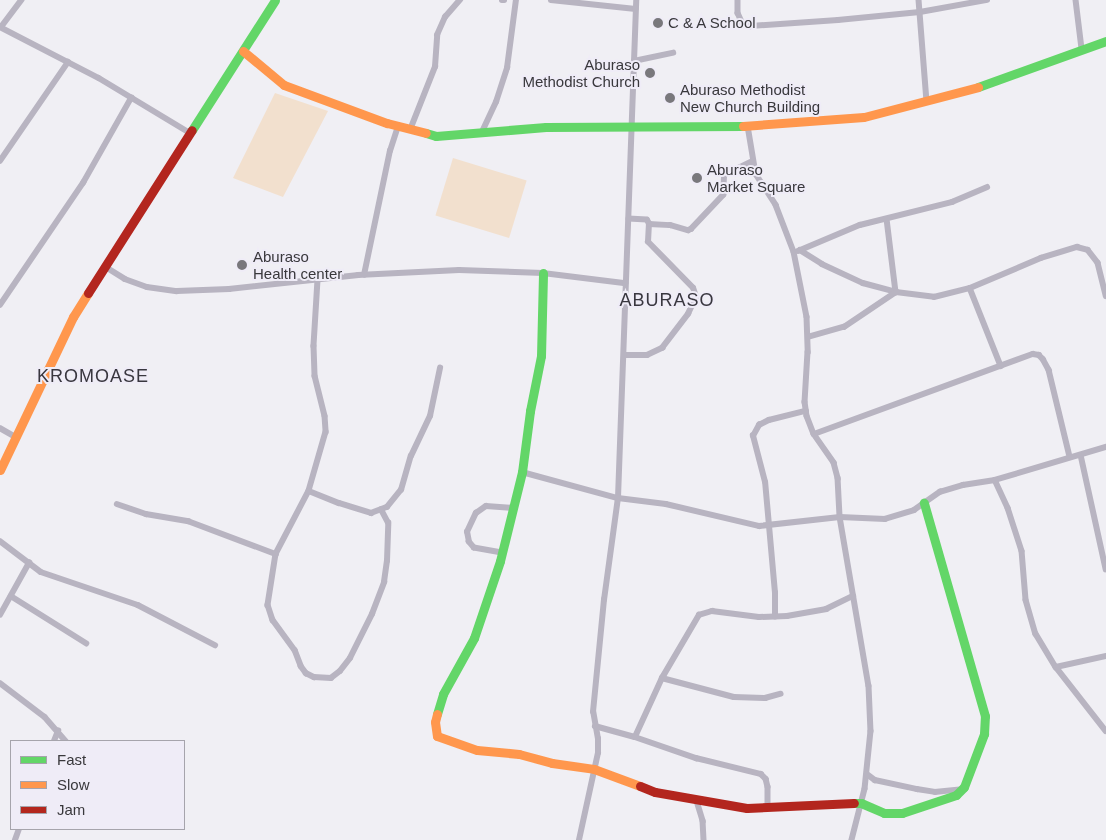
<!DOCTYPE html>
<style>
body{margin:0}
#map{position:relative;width:1106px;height:840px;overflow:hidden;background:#f0eff4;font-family:Helvetica,sans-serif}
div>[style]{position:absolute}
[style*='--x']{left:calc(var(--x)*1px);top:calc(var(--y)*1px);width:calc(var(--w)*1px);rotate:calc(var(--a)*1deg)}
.green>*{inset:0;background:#f2e0ce;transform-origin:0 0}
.street>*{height:5.5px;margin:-2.75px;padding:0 2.75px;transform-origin:2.75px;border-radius:2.75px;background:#b8b4c1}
.fast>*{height:9px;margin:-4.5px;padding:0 4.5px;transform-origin:4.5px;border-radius:4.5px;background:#63d668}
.slow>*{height:9px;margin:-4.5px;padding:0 4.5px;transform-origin:4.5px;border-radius:4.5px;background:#ff974d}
.jam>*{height:9px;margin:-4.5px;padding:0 4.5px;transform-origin:4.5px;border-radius:4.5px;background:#b3261e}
.dots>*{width:14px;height:14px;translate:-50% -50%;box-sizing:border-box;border:2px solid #efecf7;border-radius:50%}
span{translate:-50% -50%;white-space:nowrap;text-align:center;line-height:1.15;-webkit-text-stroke:4px #efecf7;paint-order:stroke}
.poi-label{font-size:15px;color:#39383c}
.left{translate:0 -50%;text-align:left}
.right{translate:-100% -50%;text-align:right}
.quarter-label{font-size:18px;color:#39373f;letter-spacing:1px}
.legend{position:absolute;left:10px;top:740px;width:175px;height:90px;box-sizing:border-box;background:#efecf7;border:1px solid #a6a4ac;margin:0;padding:6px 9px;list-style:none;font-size:15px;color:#39383c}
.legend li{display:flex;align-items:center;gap:10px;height:25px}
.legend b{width:25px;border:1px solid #a6a4ac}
</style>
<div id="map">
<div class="green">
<div style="clip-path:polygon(275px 93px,328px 111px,283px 197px,233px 178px)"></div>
<div style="left:453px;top:158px;width:77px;height:60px;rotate:17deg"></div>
</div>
<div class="street">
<div style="--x:502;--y:0;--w:2;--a:0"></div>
<div style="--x:551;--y:0;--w:85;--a:6"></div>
<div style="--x:738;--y:0;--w:13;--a:90"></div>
<div style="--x:738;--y:13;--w:10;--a:66"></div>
<div style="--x:742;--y:22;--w:9;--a:27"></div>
<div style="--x:750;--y:26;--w:88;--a:-3.9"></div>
<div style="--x:838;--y:20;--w:82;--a:-5.6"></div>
<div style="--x:920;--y:12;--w:68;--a:-10.2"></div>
<div style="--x:919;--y:0;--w:102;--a:85.5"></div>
<div style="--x:1076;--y:0;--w:49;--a:83"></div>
<div style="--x:0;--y:27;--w:111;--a:27.3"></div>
<div style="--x:99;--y:78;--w:106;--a:31.1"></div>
<div style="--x:1;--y:27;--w:34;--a:-53"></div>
<div style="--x:634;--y:61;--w:40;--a:-12"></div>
<div style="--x:748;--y:126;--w:49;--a:80.5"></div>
<div style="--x:756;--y:174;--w:37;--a:57"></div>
<div style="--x:776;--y:205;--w:50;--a:69"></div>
<div style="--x:794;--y:252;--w:66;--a:78.7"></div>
<div style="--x:807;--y:317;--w:35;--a:88"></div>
<div style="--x:808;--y:352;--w:50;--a:93.4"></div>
<div style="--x:805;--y:402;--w:14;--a:82"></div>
<div style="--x:807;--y:416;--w:19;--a:69"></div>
<div style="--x:814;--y:434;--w:35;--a:55"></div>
<div style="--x:834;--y:463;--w:16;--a:75"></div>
<div style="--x:838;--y:478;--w:39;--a:87"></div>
<div style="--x:840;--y:517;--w:171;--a:80.3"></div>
<div style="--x:869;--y:686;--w:45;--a:87.5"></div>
<div style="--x:871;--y:731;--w:58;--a:95.9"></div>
<div style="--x:865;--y:789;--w:53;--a:104.3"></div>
<div style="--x:410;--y:130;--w:68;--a:-68.4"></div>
<div style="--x:435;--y:67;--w:32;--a:-86"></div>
<div style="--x:437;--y:35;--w:20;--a:-66"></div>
<div style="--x:445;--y:17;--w:23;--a:-49"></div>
<div style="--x:482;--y:132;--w:33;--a:-65"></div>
<div style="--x:496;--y:102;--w:36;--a:-72"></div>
<div style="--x:507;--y:68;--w:69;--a:-82.5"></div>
<div style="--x:0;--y:161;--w:120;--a:-55.5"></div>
<div style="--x:887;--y:219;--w:74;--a:83"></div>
<div style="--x:649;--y:224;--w:21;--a:3"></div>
<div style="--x:670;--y:225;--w:19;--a:16"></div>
<div style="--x:688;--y:230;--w:3;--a:-18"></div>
<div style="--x:691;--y:229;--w:47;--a:-46.7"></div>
<div style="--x:723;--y:195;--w:20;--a:-87"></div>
<div style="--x:724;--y:175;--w:32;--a:-26"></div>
<div style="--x:800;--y:250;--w:26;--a:32"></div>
<div style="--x:822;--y:264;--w:45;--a:24.9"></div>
<div style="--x:863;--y:283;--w:34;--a:15"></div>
<div style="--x:896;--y:292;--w:38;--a:7"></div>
<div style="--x:934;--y:297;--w:37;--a:-14"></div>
<div style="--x:970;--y:288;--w:77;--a:-22.9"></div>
<div style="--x:1041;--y:258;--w:38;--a:-17"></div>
<div style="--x:1077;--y:247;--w:11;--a:15"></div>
<div style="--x:1088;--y:250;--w:16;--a:52"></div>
<div style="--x:1098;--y:263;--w:34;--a:76"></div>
<div style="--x:798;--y:251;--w:67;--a:-22.8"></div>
<div style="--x:860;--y:225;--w:95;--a:-14"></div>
<div style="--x:952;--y:202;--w:38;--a:-23"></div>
<div style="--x:106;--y:267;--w:22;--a:32"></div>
<div style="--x:125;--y:279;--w:23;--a:20"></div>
<div style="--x:147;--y:287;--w:30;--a:8"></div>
<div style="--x:177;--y:291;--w:52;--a:-2.2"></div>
<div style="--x:229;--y:289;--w:130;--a:-6.2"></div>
<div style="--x:358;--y:275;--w:101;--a:-2.8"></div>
<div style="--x:459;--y:270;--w:84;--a:2"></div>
<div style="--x:543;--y:273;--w:83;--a:7"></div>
<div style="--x:364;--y:275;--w:127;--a:-78.2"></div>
<div style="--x:390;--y:151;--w:26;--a:-72"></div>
<div style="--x:318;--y:280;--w:66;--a:93.5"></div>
<div style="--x:314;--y:346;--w:30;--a:88"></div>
<div style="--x:315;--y:376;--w:41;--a:76"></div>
<div style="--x:325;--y:416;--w:16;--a:86"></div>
<div style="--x:326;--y:432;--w:61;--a:106.1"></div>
<div style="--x:309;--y:491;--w:71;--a:117.6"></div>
<div style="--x:276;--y:554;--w:52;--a:98.9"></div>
<div style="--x:268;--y:605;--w:16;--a:72"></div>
<div style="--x:273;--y:620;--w:37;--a:54"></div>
<div style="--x:295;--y:650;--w:17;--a:69"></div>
<div style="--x:301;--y:666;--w:9;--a:54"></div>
<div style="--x:306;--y:673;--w:9;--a:27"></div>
<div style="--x:314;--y:677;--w:17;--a:3"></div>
<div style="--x:331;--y:678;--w:11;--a:-38"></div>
<div style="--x:340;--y:671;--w:16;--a:-52"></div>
<div style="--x:350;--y:658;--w:49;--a:-63.4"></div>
<div style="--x:372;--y:614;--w:34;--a:-69"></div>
<div style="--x:384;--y:582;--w:21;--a:-82"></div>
<div style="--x:387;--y:561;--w:38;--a:-88"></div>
<div style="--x:388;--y:523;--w:15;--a:-118"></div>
<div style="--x:970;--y:288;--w:84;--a:68.3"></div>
<div style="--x:0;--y:305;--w:148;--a:-55.8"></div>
<div style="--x:83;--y:183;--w:98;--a:-60.5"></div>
<div style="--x:808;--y:337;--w:37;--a:-16"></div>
<div style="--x:844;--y:327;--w:63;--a:-33.9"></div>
<div style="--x:624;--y:355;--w:23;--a:0"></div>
<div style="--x:647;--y:355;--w:17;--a:-25"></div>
<div style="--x:662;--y:348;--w:43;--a:-52.6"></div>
<div style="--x:688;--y:314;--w:19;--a:-65"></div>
<div style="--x:696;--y:297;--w:9;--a:-108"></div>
<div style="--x:693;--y:288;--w:64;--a:-134.4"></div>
<div style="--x:648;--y:242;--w:18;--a:-87"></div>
<div style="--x:649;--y:224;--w:4;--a:-117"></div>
<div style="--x:647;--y:220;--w:18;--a:-177"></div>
<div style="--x:0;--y:428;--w:20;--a:30"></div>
<div style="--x:814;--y:434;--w:233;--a:-20.1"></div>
<div style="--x:1033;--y:354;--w:6;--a:9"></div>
<div style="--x:1039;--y:355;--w:6;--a:45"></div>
<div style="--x:1043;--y:359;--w:13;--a:61"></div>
<div style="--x:1049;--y:370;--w:89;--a:76.4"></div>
<div style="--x:1081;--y:455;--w:117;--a:77.6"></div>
<div style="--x:522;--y:472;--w:99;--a:15.2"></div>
<div style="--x:618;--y:498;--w:48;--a:7.1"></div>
<div style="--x:666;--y:504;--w:96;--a:13.3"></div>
<div style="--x:759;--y:526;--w:81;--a:-6.3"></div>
<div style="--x:840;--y:517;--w:45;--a:2.5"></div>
<div style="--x:885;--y:519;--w:30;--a:-17"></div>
<div style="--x:914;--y:510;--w:32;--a:-35"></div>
<div style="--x:940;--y:492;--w:24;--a:-17"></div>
<div style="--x:963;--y:485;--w:32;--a:-9"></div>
<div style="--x:995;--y:480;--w:116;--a:-16.6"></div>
<div style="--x:995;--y:480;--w:31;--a:65"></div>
<div style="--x:1008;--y:508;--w:45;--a:72"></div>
<div style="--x:1022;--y:551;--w:49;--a:85.3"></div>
<div style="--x:1026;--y:600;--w:35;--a:74"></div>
<div style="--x:1036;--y:634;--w:39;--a:59"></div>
<div style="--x:1056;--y:667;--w:81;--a:52"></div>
<div style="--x:309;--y:491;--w:32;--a:22"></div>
<div style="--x:339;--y:503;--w:34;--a:17"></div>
<div style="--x:371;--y:513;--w:17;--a:-21"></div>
<div style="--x:387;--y:507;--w:22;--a:-51"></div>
<div style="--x:401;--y:490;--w:35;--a:-74"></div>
<div style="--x:411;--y:456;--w:44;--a:-64.6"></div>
<div style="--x:430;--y:416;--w:49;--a:-78.2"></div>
<div style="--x:117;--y:504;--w:31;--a:19"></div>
<div style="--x:146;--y:514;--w:43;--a:9.5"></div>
<div style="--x:188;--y:521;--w:94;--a:20.6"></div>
<div style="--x:0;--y:541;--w:51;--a:37.1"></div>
<div style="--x:41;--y:572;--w:102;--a:18.8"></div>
<div style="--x:138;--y:605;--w:87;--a:27.5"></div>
<div style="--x:502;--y:553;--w:28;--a:-170"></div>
<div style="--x:474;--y:548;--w:8;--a:-130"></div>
<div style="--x:469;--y:542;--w:10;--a:-101"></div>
<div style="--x:467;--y:532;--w:21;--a:-65"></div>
<div style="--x:476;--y:513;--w:12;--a:-35"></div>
<div style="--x:486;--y:506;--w:26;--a:4"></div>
<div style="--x:11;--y:596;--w:89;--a:32.1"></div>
<div style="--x:0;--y:615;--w:60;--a:-60.9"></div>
<div style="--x:775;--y:617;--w:24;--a:-90"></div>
<div style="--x:775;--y:593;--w:111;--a:-95.1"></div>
<div style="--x:765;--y:482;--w:48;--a:-104.6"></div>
<div style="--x:753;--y:436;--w:13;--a:-61"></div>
<div style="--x:759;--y:425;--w:11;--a:-27"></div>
<div style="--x:769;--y:420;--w:38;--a:-14"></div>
<div style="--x:1056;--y:667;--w:51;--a:-12.4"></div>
<div style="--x:662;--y:678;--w:74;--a:14.8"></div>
<div style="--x:734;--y:697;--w:31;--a:2"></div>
<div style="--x:765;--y:698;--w:16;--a:-15"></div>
<div style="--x:0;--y:683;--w:56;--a:37.1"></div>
<div style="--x:45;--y:717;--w:32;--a:49"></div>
<div style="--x:595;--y:726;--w:41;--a:15.4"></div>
<div style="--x:635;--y:737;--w:65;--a:-65.4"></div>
<div style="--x:662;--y:678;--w:73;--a:-59.6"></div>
<div style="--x:699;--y:615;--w:14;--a:-17"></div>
<div style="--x:712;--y:611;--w:47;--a:7.3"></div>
<div style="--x:759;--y:617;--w:28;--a:-2"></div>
<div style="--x:787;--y:616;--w:40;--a:-10"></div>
<div style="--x:826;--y:609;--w:30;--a:-26"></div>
<div style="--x:635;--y:737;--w:65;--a:19"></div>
<div style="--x:696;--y:758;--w:67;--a:13.8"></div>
<div style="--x:761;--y:774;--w:7;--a:45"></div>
<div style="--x:766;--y:779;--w:8;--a:76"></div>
<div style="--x:768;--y:787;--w:21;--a:90"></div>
<div style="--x:54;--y:741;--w:11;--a:-68"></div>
<div style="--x:867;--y:774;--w:10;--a:37"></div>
<div style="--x:875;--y:780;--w:43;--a:12.1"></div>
<div style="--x:917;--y:789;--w:18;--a:9"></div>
<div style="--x:935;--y:792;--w:27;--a:-6"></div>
<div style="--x:697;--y:801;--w:21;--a:73"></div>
<div style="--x:703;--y:821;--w:19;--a:87"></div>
<div style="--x:15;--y:840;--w:12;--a:-70"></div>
<div style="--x:579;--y:840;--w:89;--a:-77.7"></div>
<div style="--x:598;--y:753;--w:14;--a:-90"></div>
<div style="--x:598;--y:739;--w:27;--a:-100"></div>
<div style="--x:593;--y:712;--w:113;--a:-84.4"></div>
<div style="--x:604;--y:600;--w:103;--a:-82.2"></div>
<div style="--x:618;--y:498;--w:498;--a:-87.9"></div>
</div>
<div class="fast">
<div style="--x:978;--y:87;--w:136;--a:-19.8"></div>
<div style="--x:192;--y:130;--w:154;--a:-57.4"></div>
<div style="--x:426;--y:133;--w:10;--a:17"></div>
<div style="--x:436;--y:136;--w:110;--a:-4.7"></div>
<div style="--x:546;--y:127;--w:197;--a:-0.3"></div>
<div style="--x:437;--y:714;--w:21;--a:-73"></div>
<div style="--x:443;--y:694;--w:64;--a:-61"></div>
<div style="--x:474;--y:638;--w:81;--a:-71.3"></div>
<div style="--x:500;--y:561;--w:92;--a:-76.1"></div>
<div style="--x:522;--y:472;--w:62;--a:-82.5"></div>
<div style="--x:530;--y:411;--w:56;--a:-78.7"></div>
<div style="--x:541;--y:356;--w:83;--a:-88.6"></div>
<div style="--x:854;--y:803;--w:7;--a:0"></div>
<div style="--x:861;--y:803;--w:25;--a:23"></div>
<div style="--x:884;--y:813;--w:18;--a:0"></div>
<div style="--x:902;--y:813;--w:57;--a:-18.4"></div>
<div style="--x:956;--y:795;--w:11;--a:-45"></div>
<div style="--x:964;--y:787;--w:57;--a:-69.3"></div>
<div style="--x:984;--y:734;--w:18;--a:-87"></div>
<div style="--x:985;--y:716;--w:222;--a:-106"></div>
</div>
<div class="slow">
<div style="--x:243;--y:51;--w:53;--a:39.7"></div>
<div style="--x:284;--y:85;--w:110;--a:20.3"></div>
<div style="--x:387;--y:123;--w:40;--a:14.4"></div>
<div style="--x:743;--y:126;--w:121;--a:-4.3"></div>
<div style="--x:864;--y:117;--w:118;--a:-14.7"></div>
<div style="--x:0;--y:470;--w:170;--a:-64.5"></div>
<div style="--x:73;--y:317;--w:28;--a:-58"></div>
<div style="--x:437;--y:714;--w:8;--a:104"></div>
<div style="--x:435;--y:722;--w:14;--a:82"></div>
<div style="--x:437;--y:736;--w:42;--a:19.3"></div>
<div style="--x:477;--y:750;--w:42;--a:5.4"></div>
<div style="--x:519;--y:754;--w:34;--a:15"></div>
<div style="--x:552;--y:763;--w:42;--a:8.1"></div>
<div style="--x:594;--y:769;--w:49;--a:20.3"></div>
</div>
<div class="jam">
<div style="--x:88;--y:293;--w:193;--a:-57.5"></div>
<div style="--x:640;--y:786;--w:16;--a:22"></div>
<div style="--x:655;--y:792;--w:93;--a:9.9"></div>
<div style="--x:747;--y:808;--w:107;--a:-2.7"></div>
</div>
<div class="dots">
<div style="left:658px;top:23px;background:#79787c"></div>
<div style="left:650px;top:73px;background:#79787c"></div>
<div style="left:670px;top:98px;background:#79787c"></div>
<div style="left:697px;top:178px;background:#79787c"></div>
<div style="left:242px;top:265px;background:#79787c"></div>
</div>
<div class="poi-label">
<span class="left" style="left:668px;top:23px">C &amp; A School</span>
<span class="right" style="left:640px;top:73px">Aburaso<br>Methodist Church</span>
<span class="left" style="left:680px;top:98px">Aburaso Methodist<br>New Church Building</span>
<span class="left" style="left:707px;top:178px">Aburaso<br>Market Square</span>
<span class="left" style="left:253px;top:265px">Aburaso<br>Health center</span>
</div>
<div class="quarter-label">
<span style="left:667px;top:300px">ABURASO</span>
<span style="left:93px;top:376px">KROMOASE</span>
</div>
<ul class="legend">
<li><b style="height:6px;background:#63d668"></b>Fast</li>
<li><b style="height:6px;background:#ff974d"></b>Slow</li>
<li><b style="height:6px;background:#b3261e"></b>Jam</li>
</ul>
</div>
